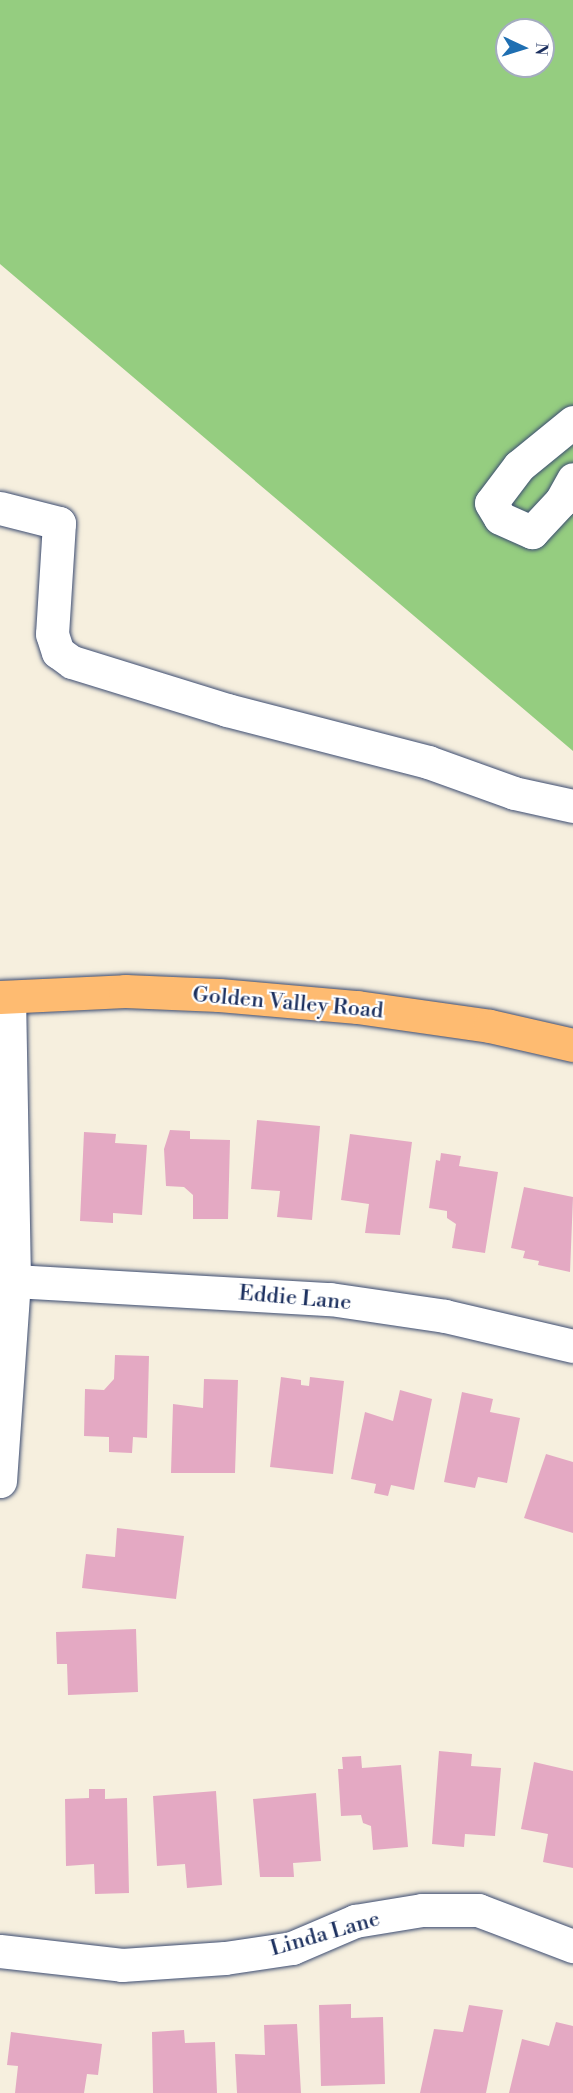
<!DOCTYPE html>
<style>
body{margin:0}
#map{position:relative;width:573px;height:2093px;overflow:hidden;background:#f6efde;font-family:"Libre Bodoni",serif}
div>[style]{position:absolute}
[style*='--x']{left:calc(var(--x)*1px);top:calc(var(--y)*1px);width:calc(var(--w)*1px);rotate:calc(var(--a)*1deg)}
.green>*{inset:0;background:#95cd80}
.building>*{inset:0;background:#e4a9c3}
.roads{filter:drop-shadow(0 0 2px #3c4c71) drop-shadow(0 0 2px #3c4c71)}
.minor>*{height:33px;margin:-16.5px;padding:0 16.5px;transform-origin:16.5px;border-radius:16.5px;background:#fff}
.major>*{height:33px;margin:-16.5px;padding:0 16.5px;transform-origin:16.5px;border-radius:16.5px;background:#febb71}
span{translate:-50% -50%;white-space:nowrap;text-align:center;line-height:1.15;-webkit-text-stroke:4.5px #fff;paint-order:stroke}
.street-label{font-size:22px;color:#1b2f5e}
.north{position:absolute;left:495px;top:18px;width:60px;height:60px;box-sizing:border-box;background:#fff;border:2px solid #a4acbf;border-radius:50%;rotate:94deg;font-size:16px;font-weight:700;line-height:24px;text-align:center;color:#1b2f5e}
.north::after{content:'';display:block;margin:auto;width:21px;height:27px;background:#1f6fb2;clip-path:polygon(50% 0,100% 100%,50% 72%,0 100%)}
</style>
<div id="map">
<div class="green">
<div style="clip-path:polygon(evenodd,0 0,573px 0,573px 751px,0 264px,0 0,507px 30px,543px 30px,543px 66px,507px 66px,507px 30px)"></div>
</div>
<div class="building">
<div style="clip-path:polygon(257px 1120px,320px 1126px,312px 1220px,277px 1217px,280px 1191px,251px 1189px)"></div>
<div style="clip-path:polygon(170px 1130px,190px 1131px,190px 1139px,230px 1140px,228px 1219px,193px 1219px,193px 1195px,184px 1187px,166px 1186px,164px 1149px)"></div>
<div style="clip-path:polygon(84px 1132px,116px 1134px,115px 1143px,147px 1145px,142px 1215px,113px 1213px,113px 1223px,80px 1221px)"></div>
<div style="clip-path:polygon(350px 1134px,412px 1142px,400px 1235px,365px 1233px,369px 1204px,341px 1200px)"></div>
<div style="clip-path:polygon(441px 1153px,461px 1156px,459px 1166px,498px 1172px,485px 1253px,452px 1248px,456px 1224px,447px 1218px,447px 1211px,429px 1208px,436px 1160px,440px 1161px)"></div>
<div style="clip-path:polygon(524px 1187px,573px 1197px,570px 1272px,538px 1265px,539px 1261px,523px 1258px,525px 1251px,511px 1248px)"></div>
<div style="clip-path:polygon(115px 1355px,149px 1356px,147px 1438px,133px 1437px,132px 1453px,109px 1452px,109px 1437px,84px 1436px,85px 1389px,104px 1390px,114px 1379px)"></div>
<div style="clip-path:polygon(281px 1377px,301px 1380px,301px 1385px,309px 1386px,310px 1377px,344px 1381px,333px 1474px,270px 1467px)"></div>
<div style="clip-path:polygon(204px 1379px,238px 1380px,235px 1473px,171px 1473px,173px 1404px,203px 1408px)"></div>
<div style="clip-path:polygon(400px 1390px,432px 1399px,414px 1490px,391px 1485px,388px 1496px,374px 1493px,376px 1484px,351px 1479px,365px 1412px,393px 1421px)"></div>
<div style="clip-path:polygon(462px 1392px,493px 1399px,490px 1412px,520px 1418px,507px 1483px,478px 1477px,475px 1488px,444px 1482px)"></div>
<div style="clip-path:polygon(546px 1454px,573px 1462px,573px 1533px,524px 1518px)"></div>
<div style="clip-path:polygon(117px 1528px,184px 1536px,176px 1599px,82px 1588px,86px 1554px,115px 1557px)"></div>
<div style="clip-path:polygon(136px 1629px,138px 1692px,68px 1695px,67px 1664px,57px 1664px,56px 1632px)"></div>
<div style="clip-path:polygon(439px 1751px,472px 1754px,471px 1766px,501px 1768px,495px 1836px,465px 1834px,464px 1847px,432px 1844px)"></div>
<div style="clip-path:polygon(361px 1756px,362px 1768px,401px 1765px,408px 1847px,373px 1850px,371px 1826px,363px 1823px,361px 1815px,341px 1816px,338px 1769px,343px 1769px,342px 1757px)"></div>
<div style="clip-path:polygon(534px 1762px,573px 1771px,573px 1868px,543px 1862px,548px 1834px,521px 1829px)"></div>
<div style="clip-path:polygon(89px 1789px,105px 1789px,105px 1799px,127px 1798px,129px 1893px,95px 1894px,94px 1864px,66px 1866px,65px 1799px,89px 1798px)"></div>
<div style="clip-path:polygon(216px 1791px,222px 1885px,187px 1888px,185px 1864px,157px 1866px,153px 1796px)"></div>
<div style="clip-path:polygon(316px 1793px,321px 1861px,293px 1863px,294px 1877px,260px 1877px,253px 1799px)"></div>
<div style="clip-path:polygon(351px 2004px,351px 2018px,383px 2017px,385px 2084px,321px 2086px,319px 2005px)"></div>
<div style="clip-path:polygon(469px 2005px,503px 2010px,486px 2093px,420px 2093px,434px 2029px,463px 2032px)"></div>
<div style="clip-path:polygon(556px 2022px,573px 2026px,573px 2093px,509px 2093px,522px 2039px,549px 2046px)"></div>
<div style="clip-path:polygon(297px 2024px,301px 2093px,237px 2093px,235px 2054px,265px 2055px,264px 2025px)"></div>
<div style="clip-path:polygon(184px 2030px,185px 2043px,215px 2042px,217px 2093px,153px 2093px,152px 2032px)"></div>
<div style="clip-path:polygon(11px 2032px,102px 2044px,98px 2075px,87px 2074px,84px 2093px,15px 2093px,18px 2066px,7px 2065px)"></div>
</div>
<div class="roads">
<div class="minor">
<div style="--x:573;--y:422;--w:70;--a:140.8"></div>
<div style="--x:519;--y:466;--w:46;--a:127.1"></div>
<div style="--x:491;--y:503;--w:17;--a:59"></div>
<div style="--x:500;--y:518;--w:35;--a:24"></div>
<div style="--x:532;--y:532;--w:42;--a:-46.9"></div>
<div style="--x:561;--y:501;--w:25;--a:-61"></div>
<div style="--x:0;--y:508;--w:61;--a:14.3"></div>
<div style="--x:59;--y:523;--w:111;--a:93.6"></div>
<div style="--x:52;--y:634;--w:19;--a:72"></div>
<div style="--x:58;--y:652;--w:17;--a:36"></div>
<div style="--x:72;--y:662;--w:162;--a:17.2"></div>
<div style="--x:227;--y:710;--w:208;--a:14.5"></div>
<div style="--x:428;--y:762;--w:91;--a:19.8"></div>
<div style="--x:514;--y:793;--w:60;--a:12.4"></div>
<div style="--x:14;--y:1281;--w:317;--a:3.3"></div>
<div style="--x:330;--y:1299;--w:116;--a:8.4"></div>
<div style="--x:445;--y:1316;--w:131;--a:13.2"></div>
<div style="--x:0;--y:1481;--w:200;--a:-86"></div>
<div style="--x:14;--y:1281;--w:284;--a:-91"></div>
<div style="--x:0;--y:1951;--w:123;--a:6.5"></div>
<div style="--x:122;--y:1965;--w:103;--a:-3.9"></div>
<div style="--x:225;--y:1958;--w:68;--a:-8.5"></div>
<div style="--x:292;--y:1948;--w:69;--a:-23.2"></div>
<div style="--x:355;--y:1921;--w:68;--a:-9.3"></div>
<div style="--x:422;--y:1910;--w:56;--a:0"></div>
<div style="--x:478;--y:1910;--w:102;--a:20.8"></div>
</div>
<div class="major">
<div style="--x:0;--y:997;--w:125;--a:-2.7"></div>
<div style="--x:125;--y:991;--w:94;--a:2.4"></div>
<div style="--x:219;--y:995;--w:139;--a:5"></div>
<div style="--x:357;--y:1007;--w:134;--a:8.1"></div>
<div style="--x:490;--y:1026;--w:85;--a:12.9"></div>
</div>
</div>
<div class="street-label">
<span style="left:288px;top:1003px;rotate:5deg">Golden Valley Road</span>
<span style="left:295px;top:1298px;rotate:5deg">Eddie Lane</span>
<span style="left:325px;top:1934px;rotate:-16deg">Linda Lane</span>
</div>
<div class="north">N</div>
</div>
